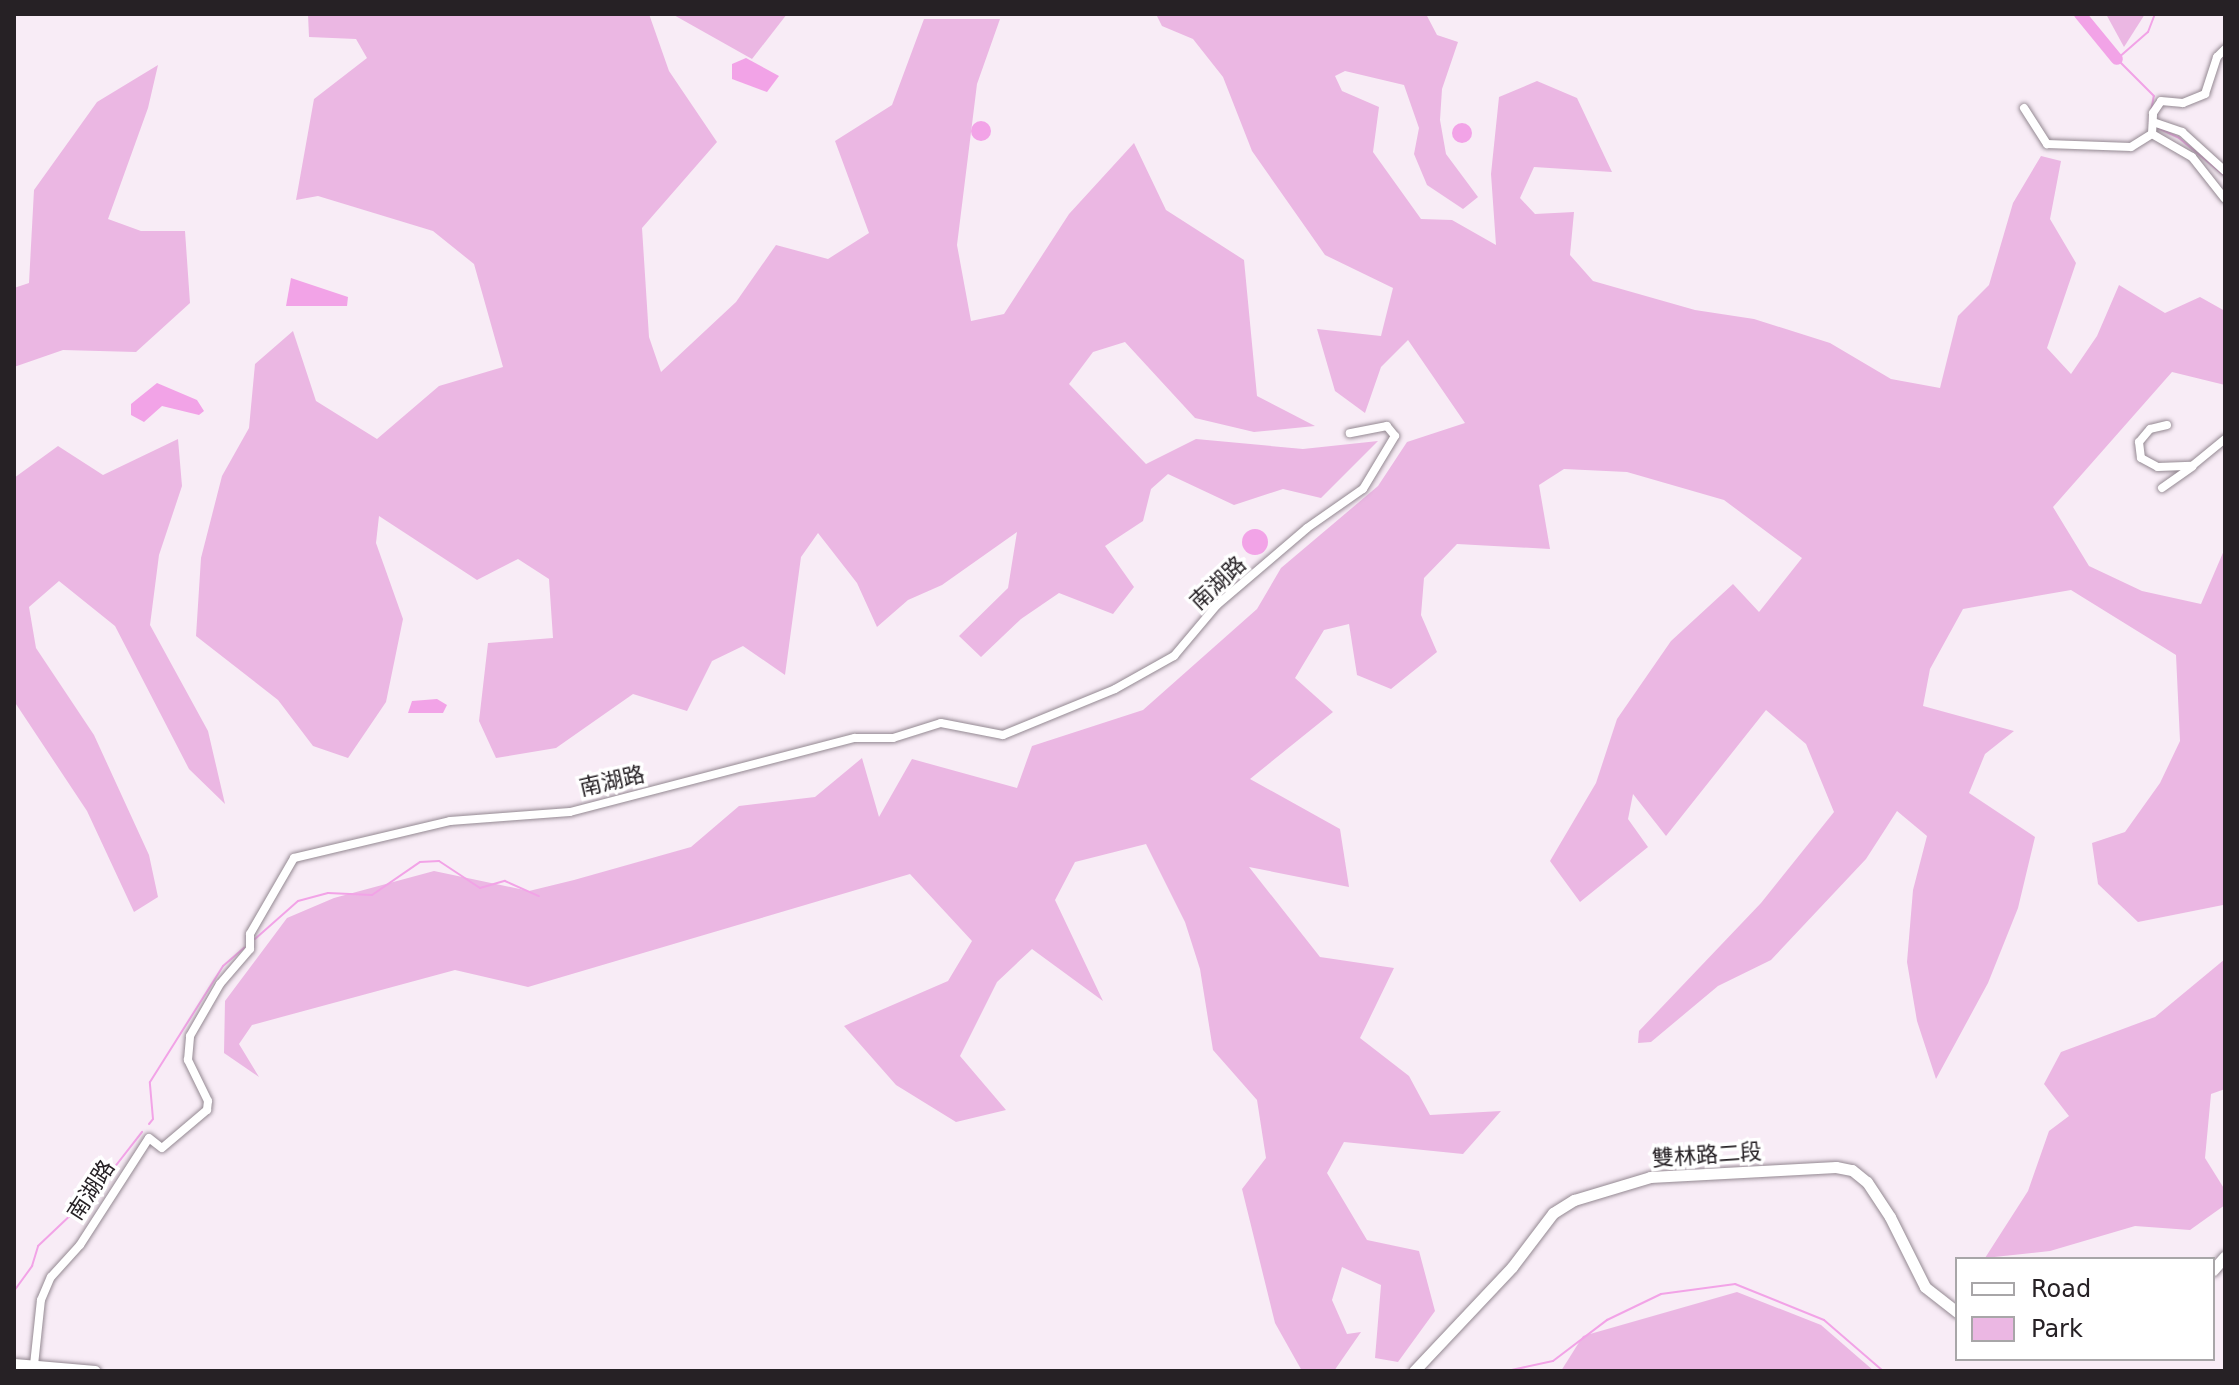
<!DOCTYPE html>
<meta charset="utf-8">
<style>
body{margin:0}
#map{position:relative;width:2239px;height:1385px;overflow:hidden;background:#f8ecf6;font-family:"DejaVu Sans","Noto Sans TC",sans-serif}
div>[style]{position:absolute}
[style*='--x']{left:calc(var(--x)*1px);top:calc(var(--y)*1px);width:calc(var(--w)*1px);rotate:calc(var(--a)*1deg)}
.green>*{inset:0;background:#ebb7e3}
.water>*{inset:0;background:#f2a3e7}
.round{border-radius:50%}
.stream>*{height:2px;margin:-1px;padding:0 1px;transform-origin:1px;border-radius:1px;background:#f2a3e7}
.river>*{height:12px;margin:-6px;padding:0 6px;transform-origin:6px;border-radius:6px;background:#f2a3e7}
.roads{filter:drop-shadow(0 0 2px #948992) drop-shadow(0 0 2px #948992)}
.street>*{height:8px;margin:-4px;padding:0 4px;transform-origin:4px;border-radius:4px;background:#fff}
.secondary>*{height:11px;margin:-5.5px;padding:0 5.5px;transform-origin:5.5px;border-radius:5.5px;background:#fff}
span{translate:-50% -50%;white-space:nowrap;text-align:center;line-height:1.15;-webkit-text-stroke:7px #fff;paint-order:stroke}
.street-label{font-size:22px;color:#262125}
.frame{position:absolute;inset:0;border:16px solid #262125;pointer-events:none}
.legend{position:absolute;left:1955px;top:1257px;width:260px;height:104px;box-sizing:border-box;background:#fff;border:2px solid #a8a6a8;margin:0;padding:10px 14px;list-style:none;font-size:24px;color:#262125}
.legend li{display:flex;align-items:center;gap:16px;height:40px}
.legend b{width:40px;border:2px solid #a8a6a8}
</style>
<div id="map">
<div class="green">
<div style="clip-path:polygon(308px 14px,649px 14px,669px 71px,717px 142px,642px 228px,649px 337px,661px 372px,736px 302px,776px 245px,828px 259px,869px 233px,835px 141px,892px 105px,924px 19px,1000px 19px,977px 84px,957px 245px,971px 321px,1004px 314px,1069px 214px,1134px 143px,1166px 210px,1244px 260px,1257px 396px,1315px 426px,1254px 432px,1195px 418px,1125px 342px,1093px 352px,1069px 384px,1146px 464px,1196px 439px,1303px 449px,1378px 441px,1321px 498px,1283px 489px,1234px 505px,1168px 474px,1151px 489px,1143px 521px,1105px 546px,1134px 587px,1113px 614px,1059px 593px,1021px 619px,981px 657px,959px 636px,1008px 588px,1017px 532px,942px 585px,908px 600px,877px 627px,857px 583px,818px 533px,801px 557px,785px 675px,743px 646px,712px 661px,687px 711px,633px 694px,556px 748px,496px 758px,479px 721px,488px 643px,553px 638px,549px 579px,518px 559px,477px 580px,379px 516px,376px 543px,403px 619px,386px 702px,348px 758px,313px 746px,278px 700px,196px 636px,201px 558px,222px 476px,249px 428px,255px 364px,293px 331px,316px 401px,377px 439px,439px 386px,503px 367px,474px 264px,433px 231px,318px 196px,296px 200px,314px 99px,367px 58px,356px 39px,309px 37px)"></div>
<div style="clip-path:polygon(672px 14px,787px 14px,752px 59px)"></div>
<div style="clip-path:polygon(1156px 14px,1426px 14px,1437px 35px,1458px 42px,1442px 89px,1440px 120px,1446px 154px,1478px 197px,1463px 209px,1427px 185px,1414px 154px,1419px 128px,1404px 85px,1345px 71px,1335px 76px,1342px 91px,1379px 107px,1373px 152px,1421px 219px,1452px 220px,1496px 245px,1491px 174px,1499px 97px,1537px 81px,1577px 98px,1612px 172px,1534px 167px,1520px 198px,1535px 214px,1574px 212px,1570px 255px,1593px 281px,1695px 310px,1754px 319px,1830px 343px,1891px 379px,1940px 388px,1958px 316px,1989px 285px,2013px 203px,2041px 156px,2061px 161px,2050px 219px,2076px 263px,2047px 348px,2071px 374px,2097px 336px,2119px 285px,2165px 313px,2200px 297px,2225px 311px,2225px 385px,2172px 372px,2053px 507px,2089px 566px,2142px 591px,2201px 604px,2225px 548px,2223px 905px,2138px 922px,2098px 884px,2092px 843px,2125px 832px,2160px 783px,2180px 741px,2176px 655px,2071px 590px,1963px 609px,1930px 669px,1923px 706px,2014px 731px,1985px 754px,1969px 793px,2035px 837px,2018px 908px,1988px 983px,1936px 1079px,1917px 1021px,1907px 962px,1913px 890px,1927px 836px,1897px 811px,1866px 859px,1771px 960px,1718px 986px,1651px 1042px,1638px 1043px,1639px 1031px,1761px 903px,1834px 812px,1806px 744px,1766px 710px,1666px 836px,1633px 794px,1628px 819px,1648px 847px,1580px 902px,1550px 861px,1596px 783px,1617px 719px,1671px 641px,1733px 584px,1759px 612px,1802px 558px,1724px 500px,1627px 472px,1564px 469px,1539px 485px,1550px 549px,1457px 544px,1424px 578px,1421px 615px,1437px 652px,1391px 689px,1357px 675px,1349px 624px,1324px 630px,1295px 678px,1333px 712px,1250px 779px,1340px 829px,1349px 887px,1249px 867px,1320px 957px,1394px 968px,1360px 1038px,1409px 1076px,1430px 1115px,1501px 1111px,1463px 1154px,1344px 1142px,1327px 1173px,1367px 1240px,1419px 1251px,1435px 1311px,1398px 1362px,1375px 1358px,1381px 1285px,1342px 1267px,1332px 1300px,1347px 1334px,1361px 1332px,1334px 1371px,1302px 1371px,1275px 1323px,1242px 1189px,1266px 1158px,1257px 1100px,1213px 1050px,1200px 969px,1185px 922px,1146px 844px,1075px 862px,1055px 900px,1103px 1001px,1032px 949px,997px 982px,960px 1056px,1006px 1110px,956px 1122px,896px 1085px,844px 1026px,948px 981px,972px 941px,910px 874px,528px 987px,455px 970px,252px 1025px,239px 1044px,259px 1077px,224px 1053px,225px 1001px,287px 918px,334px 898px,434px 871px,529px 891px,574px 880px,691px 847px,739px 806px,815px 797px,862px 758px,879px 817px,912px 759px,1017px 788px,1032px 746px,1143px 710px,1257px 609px,1281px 568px,1378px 486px,1407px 442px,1465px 423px,1408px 340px,1381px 367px,1365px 413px,1335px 391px,1317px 329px,1381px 336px,1393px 288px,1325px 255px,1252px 151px,1223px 77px,1193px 39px,1162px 26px)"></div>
<div style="clip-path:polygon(2106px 14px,2145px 14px,2124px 47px)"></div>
<div style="clip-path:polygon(158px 65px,148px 108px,108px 219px,141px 231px,185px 231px,190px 303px,136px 352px,63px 350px,14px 367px,14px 288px,29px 283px,34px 190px,97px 102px)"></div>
<div style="clip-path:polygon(178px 439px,182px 486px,159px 555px,150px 625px,208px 731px,225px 804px,189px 769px,115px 626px,59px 581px,29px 607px,36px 648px,94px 735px,149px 855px,158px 897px,134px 912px,87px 811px,14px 701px,14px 478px,58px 446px,103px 475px)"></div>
<div style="clip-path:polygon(2225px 959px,2225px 1089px,2211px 1094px,2205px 1158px,2225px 1190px,2225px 1205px,2190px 1230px,2135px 1226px,2050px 1251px,1985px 1258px,2028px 1191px,2049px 1131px,2069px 1116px,2044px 1084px,2061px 1052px,2155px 1017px)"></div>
<div style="clip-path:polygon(1737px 1292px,1821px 1325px,1874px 1371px,1561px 1371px,1583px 1336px)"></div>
</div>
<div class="water">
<div style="clip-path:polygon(746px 58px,779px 76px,767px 92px,732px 79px,732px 64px)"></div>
<div class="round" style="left:971px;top:121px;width:20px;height:20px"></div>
<div class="round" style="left:1452px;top:123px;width:20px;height:20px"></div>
<div style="clip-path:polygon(291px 278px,348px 297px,347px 306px,286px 306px)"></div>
<div style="clip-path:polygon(157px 383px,197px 400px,204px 411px,199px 415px,162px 406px,144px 422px,131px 415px,131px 404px)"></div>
<div class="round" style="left:1242px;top:529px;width:26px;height:26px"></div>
<div style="clip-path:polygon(437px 699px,447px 705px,443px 713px,408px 713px,412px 701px)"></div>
</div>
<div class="stream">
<div style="--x:2149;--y:123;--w:27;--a:-80"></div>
<div style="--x:2154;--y:96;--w:52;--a:-135"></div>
<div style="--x:2117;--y:59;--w:41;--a:-41.1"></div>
<div style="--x:2148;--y:32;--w:19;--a:-69"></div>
<div style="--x:2158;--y:128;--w:23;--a:25"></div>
<div style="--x:2179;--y:138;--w:60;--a:39.6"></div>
<div style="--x:255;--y:939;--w:57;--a:-41.5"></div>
<div style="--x:298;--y:901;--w:31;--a:-15"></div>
<div style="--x:328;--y:893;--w:44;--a:2.6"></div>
<div style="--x:372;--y:895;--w:58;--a:-34.5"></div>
<div style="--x:420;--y:862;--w:19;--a:-3"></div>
<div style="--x:439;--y:861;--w:49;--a:33.4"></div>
<div style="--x:480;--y:888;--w:26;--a:-16"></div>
<div style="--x:505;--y:881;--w:37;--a:24"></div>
<div style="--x:149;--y:1124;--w:6;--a:-51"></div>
<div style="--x:153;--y:1119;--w:37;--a:-95"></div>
<div style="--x:150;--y:1082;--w:137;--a:-57.8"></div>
<div style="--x:223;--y:966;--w:28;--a:-41"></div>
<div style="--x:14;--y:1291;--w:31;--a:-54"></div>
<div style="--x:32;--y:1266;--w:21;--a:-73"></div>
<div style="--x:38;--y:1246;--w:80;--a:-43.5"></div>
<div style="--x:96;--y:1191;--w:75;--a:-52.1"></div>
<div style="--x:1507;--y:1371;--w:47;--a:-12.3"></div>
<div style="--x:1553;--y:1361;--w:68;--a:-37.2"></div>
<div style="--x:1607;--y:1320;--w:60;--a:-25.7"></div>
<div style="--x:1661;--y:1294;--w:75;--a:-7.7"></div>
<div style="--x:1735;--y:1284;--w:96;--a:22"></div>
<div style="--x:1824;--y:1320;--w:78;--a:40.8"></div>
</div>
<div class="river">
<div style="--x:2080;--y:14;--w:58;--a:50.6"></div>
</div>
<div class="roads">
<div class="street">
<div style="--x:2024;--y:108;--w:43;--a:57.4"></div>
<div style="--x:2047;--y:144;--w:84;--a:2"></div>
<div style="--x:2131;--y:147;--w:25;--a:-32"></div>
<div style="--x:2152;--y:134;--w:21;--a:-87"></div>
<div style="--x:2153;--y:113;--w:14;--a:-56"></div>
<div style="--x:2161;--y:101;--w:22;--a:5"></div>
<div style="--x:2183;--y:103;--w:24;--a:-22"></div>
<div style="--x:2205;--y:94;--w:39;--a:-72"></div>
<div style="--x:2217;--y:57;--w:11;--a:-45"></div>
<div style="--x:2153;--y:122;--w:31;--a:19"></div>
<div style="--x:2182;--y:132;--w:58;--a:42.2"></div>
<div style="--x:2152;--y:134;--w:46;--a:29.9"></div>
<div style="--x:2192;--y:157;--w:53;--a:51.8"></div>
<div style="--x:2167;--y:425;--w:17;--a:167"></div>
<div style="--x:2150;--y:429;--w:17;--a:130"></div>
<div style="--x:2139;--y:442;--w:16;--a:83"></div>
<div style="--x:2141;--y:458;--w:19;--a:28"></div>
<div style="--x:2158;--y:467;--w:34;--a:-2"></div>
<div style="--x:2192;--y:466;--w:43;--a:-39.3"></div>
<div style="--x:2162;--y:488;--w:37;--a:-35"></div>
<div style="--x:34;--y:1365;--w:65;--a:-83.9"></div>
<div style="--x:41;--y:1300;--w:25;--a:-67"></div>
<div style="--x:51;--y:1277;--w:43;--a:-47.8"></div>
<div style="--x:80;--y:1245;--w:127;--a:-57.2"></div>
<div style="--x:149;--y:1138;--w:16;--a:38"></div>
<div style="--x:162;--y:1148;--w:59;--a:-40.2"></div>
<div style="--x:207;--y:1110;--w:9;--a:-84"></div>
<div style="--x:208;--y:1101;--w:46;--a:-116"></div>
<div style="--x:188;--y:1060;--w:24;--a:-85"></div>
<div style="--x:190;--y:1036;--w:60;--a:-60"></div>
<div style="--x:220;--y:984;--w:46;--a:-49.4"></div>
<div style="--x:250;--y:949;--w:15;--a:-90"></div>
<div style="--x:250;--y:934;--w:88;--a:-59.9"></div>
<div style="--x:294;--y:858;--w:160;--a:-13.3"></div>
<div style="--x:450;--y:821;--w:120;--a:-4.3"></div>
<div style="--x:570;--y:812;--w:294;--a:-14.6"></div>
<div style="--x:855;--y:738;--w:38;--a:0"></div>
<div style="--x:893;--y:738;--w:50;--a:-17.4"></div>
<div style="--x:941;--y:723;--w:63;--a:11"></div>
<div style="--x:1003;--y:735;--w:121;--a:-22.3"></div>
<div style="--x:1115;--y:689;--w:68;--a:-29.2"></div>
<div style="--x:1174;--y:656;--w:67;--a:-49.9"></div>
<div style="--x:1217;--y:605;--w:118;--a:-40.5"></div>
<div style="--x:1307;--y:528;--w:68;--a:-34.9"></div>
<div style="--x:1363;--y:489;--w:62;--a:-58.9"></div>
<div style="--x:1395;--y:436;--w:13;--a:-129"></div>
<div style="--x:1387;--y:426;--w:38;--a:169"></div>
</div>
<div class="secondary">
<div style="--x:2213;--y:1270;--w:18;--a:-49"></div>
<div style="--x:14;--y:1364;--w:81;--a:4.9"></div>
<div style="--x:1414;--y:1371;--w:143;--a:-46.7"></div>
<div style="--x:1512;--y:1267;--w:68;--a:-52.8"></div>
<div style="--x:1553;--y:1213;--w:25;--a:-32"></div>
<div style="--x:1574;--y:1200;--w:79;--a:-16.8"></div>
<div style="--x:1650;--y:1177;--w:186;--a:-3.1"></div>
<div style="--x:1836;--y:1167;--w:16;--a:11"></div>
<div style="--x:1852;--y:1170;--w:19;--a:39"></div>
<div style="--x:1867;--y:1182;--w:42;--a:56.7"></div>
<div style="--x:1890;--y:1217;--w:78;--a:63.4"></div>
<div style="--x:1925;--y:1287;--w:41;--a:38"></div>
</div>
</div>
<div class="street-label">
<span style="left:1218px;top:583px;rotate:-43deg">南湖路</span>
<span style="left:612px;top:781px;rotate:-13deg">南湖路</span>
<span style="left:1707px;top:1155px;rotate:-4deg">雙林路二段</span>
<span style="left:91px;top:1190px;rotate:-57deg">南湖路</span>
</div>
<div class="frame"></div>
<ul class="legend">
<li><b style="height:10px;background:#fff"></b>Road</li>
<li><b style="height:22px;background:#ebb7e3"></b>Park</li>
</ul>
</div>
